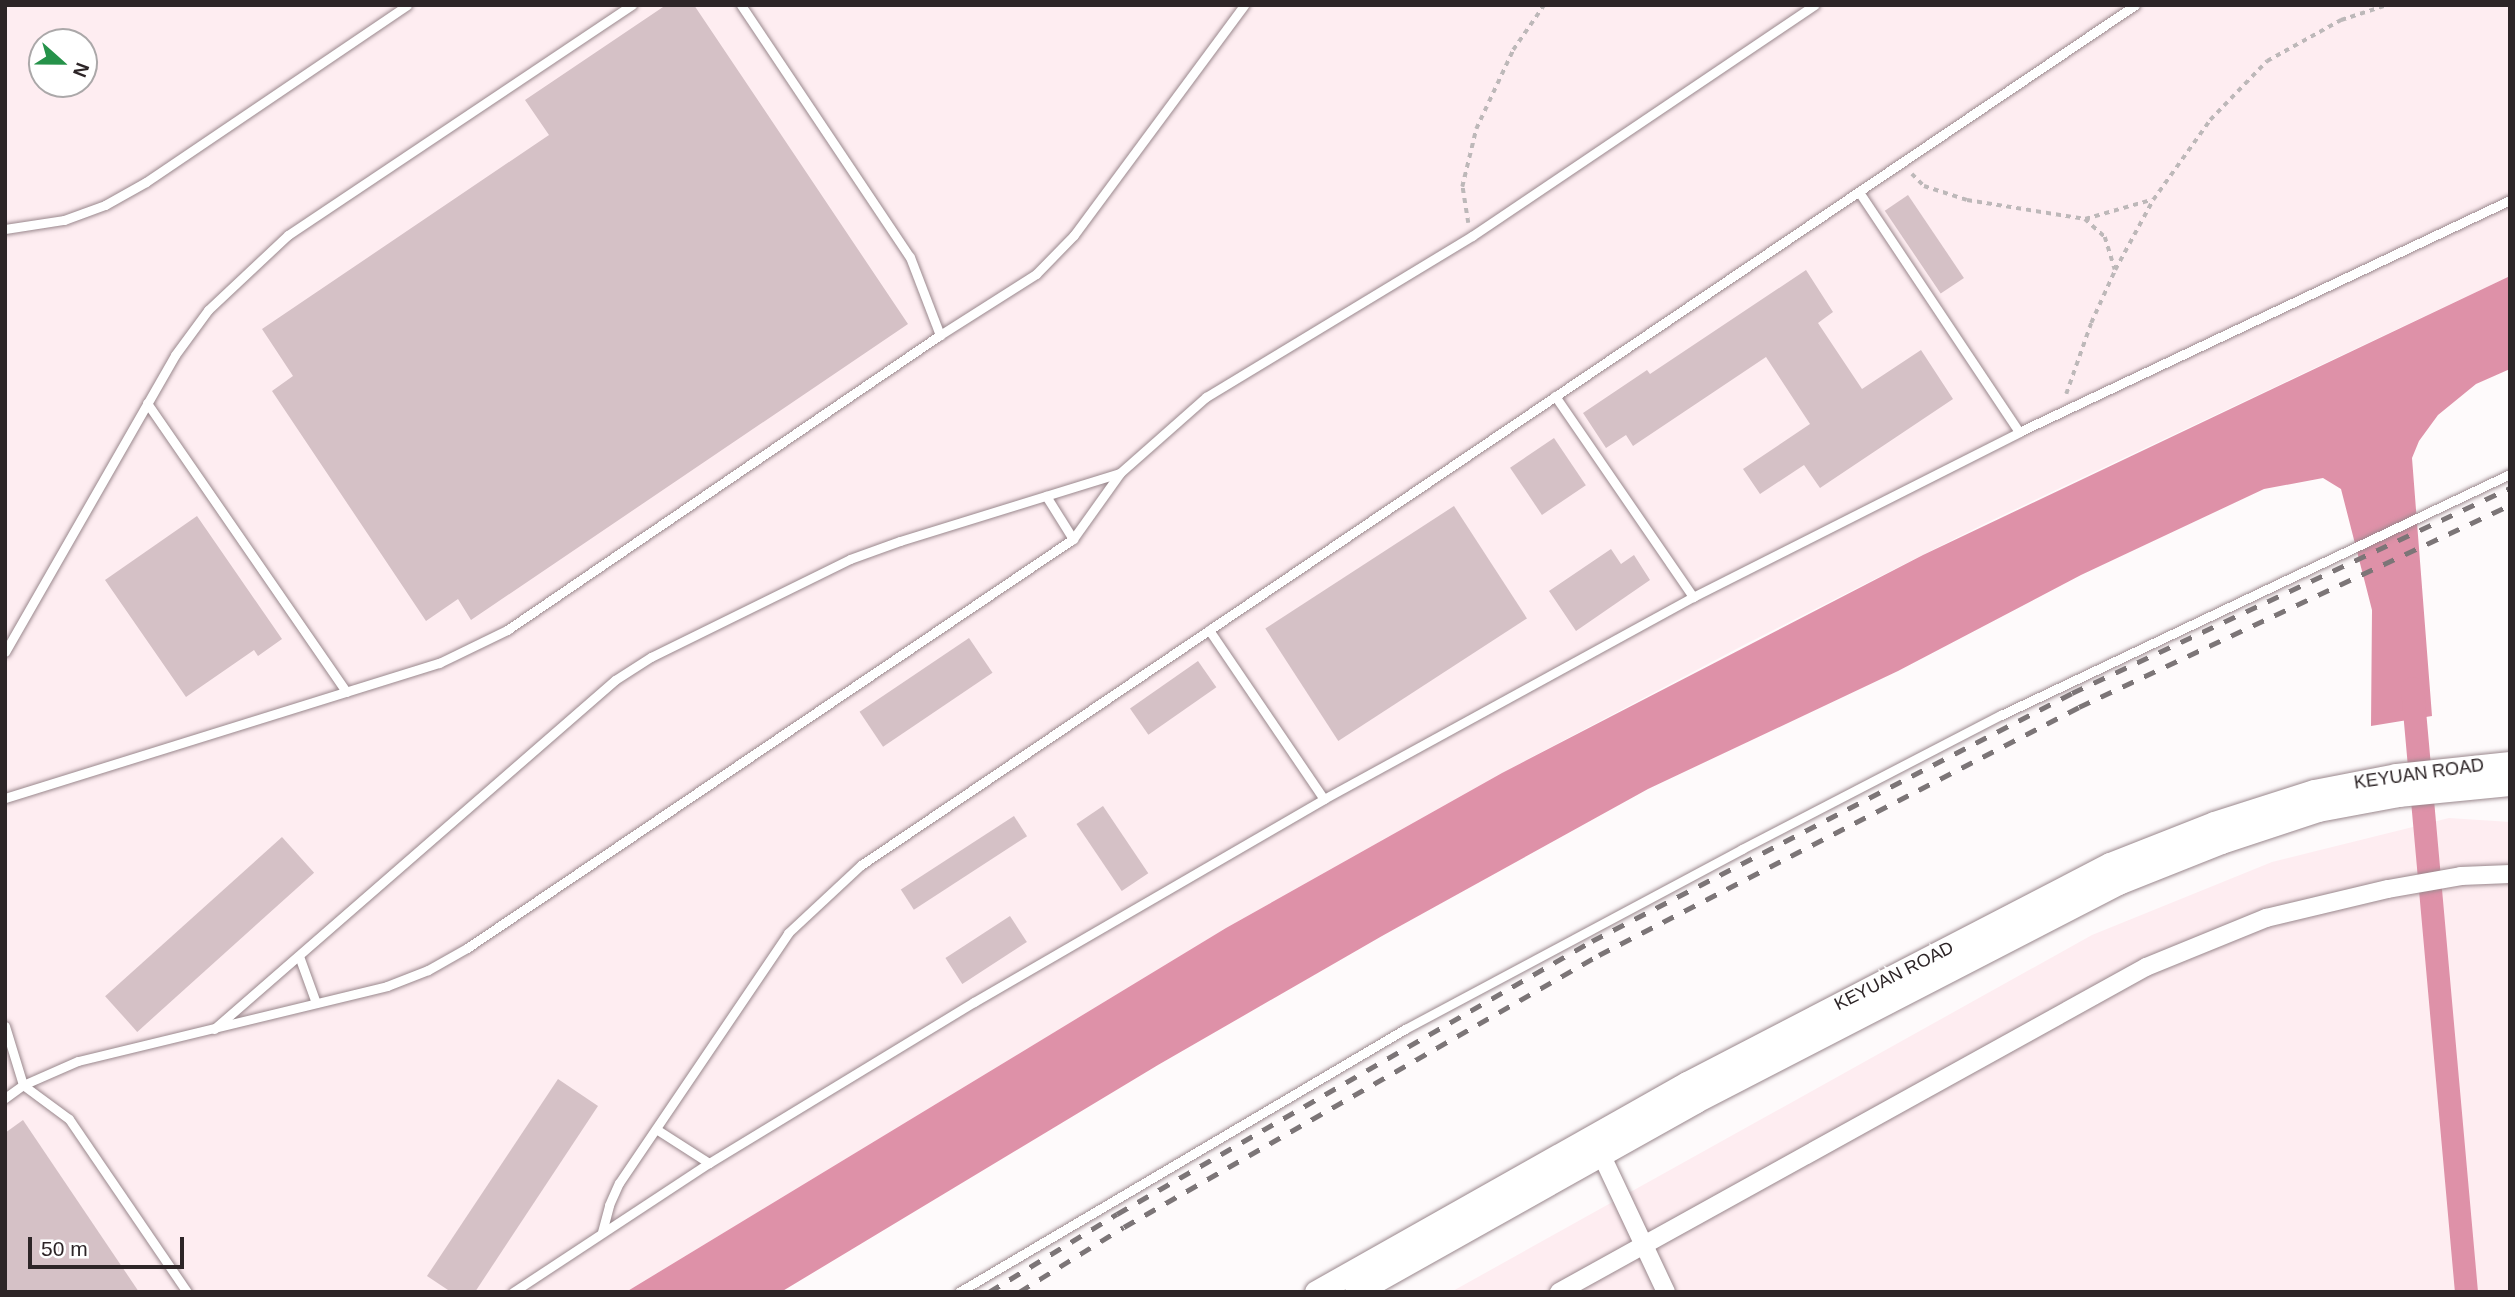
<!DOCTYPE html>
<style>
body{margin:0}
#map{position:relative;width:2515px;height:1297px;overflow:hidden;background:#fefafb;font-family:Helvetica,sans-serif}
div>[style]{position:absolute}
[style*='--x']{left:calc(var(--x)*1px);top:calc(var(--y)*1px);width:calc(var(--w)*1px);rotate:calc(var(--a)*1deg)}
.built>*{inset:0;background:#feedf1}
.water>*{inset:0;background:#de91a8}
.canal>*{height:23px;margin:-11.5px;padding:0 11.5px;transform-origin:11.5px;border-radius:11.5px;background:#de91a8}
.building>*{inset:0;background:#d5c1c6;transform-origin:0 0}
.path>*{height:3.5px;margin-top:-1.75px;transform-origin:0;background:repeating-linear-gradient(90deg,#bdb8b9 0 5px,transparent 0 10px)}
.roads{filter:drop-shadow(0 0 2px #9a888d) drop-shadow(0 0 2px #9a888d)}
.service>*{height:9px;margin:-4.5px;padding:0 4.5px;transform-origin:4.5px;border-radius:4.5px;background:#fff}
.minor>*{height:18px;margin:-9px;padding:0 9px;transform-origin:9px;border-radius:9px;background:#fff}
.tertiary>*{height:23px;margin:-11.5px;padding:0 11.5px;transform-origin:11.5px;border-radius:11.5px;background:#fff}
.rail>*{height:5px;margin-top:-2.5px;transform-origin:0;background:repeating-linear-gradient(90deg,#7c7577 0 12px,transparent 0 24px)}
span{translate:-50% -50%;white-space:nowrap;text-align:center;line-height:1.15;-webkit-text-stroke:5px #fff;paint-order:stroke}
.street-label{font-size:18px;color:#2d2527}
.frame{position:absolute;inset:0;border:7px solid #2d2527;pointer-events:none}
.north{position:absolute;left:28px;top:28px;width:70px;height:70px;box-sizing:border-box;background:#fff;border:2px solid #aba8a9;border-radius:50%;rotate:111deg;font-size:19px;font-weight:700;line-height:28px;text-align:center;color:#2d2527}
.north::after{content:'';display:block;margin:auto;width:24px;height:32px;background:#26924a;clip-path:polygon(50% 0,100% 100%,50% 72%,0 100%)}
.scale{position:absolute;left:28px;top:1237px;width:156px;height:32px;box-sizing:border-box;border:4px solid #2d2527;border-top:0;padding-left:9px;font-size:21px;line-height:24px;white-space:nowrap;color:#2d2527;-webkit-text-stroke:5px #fff;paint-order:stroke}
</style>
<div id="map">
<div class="built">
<div style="clip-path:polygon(evenodd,5px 5px,2510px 5px,2510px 276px,1984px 524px,1742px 646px,1502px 773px,1226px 928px,626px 1292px,5px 1292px,5px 5px,42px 42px,84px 42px,84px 84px,42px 84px,42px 42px)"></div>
<div style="clip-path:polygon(2449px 818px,2510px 822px,2510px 1292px,1451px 1292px,2092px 935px,2272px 862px)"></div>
</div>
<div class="water">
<div style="clip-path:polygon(2510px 276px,2510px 369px,2476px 384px,2438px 415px,2419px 441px,2412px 458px,2432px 716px,2371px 726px,2372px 610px,2341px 489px,2323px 478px,2264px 489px,2081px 575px,1898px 671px,1648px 789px,1382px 936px,1158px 1065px,781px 1292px,626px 1292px,1226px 928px,1502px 773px,1923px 555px)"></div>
</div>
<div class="canal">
<div style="--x:2412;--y:688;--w:606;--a:84.89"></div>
</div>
<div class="building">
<div style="clip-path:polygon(666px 5px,694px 5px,908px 324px,471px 620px,458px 599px,426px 621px,272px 391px,293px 376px,262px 329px,549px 135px,525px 100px)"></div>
<div style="left:1908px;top:195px;width:100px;height:28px;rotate:56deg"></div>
<div style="clip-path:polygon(1806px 270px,1833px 312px,1818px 323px,1862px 389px,1921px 350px,1953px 399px,1820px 488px,1804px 465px,1760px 494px,1743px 469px,1810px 424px,1766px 357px,1633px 446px,1626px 435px,1606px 448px,1583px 413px,1647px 370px,1650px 374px)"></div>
<div style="left:1554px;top:438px;width:57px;height:53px;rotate:56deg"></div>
<div style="left:1454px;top:506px;width:134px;height:225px;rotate:57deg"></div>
<div style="clip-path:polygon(197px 516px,282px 639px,258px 656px,254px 650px,186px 697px,105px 580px)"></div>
<div style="clip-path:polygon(1611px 549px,1621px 564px,1634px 555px,1650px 580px,1576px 631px,1549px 591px)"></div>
<div style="left:969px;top:638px;width:42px;height:132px;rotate:56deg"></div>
<div style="left:1198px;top:661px;width:32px;height:83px;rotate:55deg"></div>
<div style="left:1103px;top:806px;width:81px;height:32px;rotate:56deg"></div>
<div style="left:1014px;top:816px;width:24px;height:135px;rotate:57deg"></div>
<div style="left:282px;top:837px;width:48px;height:238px;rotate:48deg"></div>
<div style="left:1010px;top:916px;width:31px;height:77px;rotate:57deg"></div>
<div style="clip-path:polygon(558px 1079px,598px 1106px,475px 1292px,451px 1292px,427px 1276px)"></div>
<div style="clip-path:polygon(23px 1120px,139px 1292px,5px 1292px,5px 1133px)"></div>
</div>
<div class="path">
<div style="--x:1912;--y:174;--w:17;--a:45"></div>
<div style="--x:1924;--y:186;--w:45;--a:18"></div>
<div style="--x:1967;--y:200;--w:120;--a:9.1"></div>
<div style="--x:2085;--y:219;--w:69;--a:-16.1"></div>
<div style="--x:2085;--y:219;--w:27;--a:42"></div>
<div style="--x:2105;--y:237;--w:34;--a:73"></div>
<div style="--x:1468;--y:223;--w:36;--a:-99"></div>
<div style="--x:1462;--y:187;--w:60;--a:-76.4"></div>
<div style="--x:1476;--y:129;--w:87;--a:-64.9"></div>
<div style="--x:1513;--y:50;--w:55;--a:-55.4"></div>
<div style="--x:2066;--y:394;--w:75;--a:-70.6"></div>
<div style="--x:2091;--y:323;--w:58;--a:-65.6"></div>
<div style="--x:2115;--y:270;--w:80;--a:-61.5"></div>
<div style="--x:2153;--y:200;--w:98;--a:-54.5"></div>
<div style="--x:2210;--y:120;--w:82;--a:-46"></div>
<div style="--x:2267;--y:61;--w:85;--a:-29"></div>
<div style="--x:2341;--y:20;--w:48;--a:-18.1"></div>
</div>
<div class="roads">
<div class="service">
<div style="--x:741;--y:5;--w:303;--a:56.2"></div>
<div style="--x:910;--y:257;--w:84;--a:69"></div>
<div style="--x:1859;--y:192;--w:288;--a:56.3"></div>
<div style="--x:5;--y:229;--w:60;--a:-8.7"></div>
<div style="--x:64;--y:220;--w:44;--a:-20.1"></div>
<div style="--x:105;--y:205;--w:47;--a:-29.3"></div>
<div style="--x:146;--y:182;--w:315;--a:-34.1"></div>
<div style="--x:1555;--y:396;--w:244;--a:55.5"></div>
<div style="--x:147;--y:403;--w:351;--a:55.4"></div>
<div style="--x:1046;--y:496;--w:51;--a:57.9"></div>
<div style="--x:1209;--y:630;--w:204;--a:55.8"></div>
<div style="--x:5;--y:652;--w:342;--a:-60.2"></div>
<div style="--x:175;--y:355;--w:56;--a:-53.7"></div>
<div style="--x:208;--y:310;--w:110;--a:-43.2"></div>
<div style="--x:288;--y:235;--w:414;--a:-33.8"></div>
<div style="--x:5;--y:798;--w:455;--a:-17.3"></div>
<div style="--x:439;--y:663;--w:76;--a:-25.9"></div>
<div style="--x:507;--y:630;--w:524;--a:-34.27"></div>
<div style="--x:940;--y:335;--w:114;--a:-32.4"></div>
<div style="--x:1036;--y:274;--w:54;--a:-45.7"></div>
<div style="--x:1074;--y:235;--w:286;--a:-53.5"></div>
<div style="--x:299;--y:956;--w:50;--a:70.1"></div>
<div style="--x:5;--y:1026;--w:62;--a:73"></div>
<div style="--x:23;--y:1085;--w:57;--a:36.5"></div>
<div style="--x:69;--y:1119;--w:209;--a:55.7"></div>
<div style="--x:214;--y:1029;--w:532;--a:-41.03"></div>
<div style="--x:615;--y:680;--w:43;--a:-32.6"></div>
<div style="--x:651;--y:657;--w:222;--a:-26.2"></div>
<div style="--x:850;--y:559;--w:53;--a:-19.8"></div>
<div style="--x:900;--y:541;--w:230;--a:-17.2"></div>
<div style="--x:1120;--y:473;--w:115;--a:-41.5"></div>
<div style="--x:1206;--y:397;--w:311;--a:-31.2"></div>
<div style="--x:1472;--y:236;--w:413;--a:-34"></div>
<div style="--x:5;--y:1098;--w:22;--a:-36"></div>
<div style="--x:23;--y:1085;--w:60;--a:-23.6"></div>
<div style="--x:78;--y:1061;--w:318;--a:-13.6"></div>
<div style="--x:387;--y:986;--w:44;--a:-21.3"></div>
<div style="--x:428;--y:970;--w:45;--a:-29.4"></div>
<div style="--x:467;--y:948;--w:731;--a:-34.02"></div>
<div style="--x:1073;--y:539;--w:81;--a:-54.5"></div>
<div style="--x:656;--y:1129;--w:63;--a:32.7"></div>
<div style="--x:602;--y:1232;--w:28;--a:-75"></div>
<div style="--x:609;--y:1205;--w:24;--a:-66"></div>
<div style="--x:619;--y:1183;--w:302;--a:-55.9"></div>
<div style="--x:788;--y:933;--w:100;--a:-43"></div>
<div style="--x:861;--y:865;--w:1537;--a:-34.02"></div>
<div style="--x:513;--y:1292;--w:235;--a:-33.4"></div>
<div style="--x:709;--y:1163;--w:310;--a:-31.3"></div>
<div style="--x:974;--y:1002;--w:405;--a:-30.1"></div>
<div style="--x:1324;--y:799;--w:421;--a:-28.7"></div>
<div style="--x:1693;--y:597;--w:365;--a:-26.8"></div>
<div style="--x:2019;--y:432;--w:543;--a:-25.29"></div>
<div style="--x:959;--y:1292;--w:518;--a:-30.53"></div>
<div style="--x:1405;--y:1029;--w:382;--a:-28.1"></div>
<div style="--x:1742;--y:849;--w:292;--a:-27.4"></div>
<div style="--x:2001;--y:715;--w:563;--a:-25.34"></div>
</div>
<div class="minor">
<div style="--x:1601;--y:1154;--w:153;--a:64.8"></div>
<div style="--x:1559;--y:1292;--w:671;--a:-28.97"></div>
<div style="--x:2146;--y:967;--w:130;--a:-22.2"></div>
<div style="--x:2266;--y:918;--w:125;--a:-13.4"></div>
<div style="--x:2388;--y:889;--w:74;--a:-10.1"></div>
<div style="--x:2461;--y:876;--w:49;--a:-2.3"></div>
</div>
<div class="tertiary">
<div style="--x:1316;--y:1292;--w:426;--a:-29.4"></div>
<div style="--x:1687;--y:1083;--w:476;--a:-27.4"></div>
<div style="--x:2110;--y:864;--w:112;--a:-21.5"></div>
<div style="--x:2214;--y:823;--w:105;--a:-17.7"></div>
<div style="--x:2314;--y:791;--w:84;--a:-11"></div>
<div style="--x:2396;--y:775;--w:115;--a:-6"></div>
<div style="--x:1356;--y:1292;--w:390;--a:-29.3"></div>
<div style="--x:1696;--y:1101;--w:475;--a:-27.3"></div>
<div style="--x:2118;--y:883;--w:111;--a:-21.7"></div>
<div style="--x:2221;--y:842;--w:102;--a:-18.3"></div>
<div style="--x:2318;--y:810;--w:82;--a:-10.5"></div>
<div style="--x:2399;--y:795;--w:112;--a:-5.7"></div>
</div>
</div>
<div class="rail">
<div style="--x:989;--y:1292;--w:150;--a:-31.4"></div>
<div style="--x:1117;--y:1214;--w:548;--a:-29.89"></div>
<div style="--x:1592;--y:941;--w:540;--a:-27.32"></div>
<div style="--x:2072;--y:693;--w:484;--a:-25.1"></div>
<div style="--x:1019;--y:1292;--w:123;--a:-31.8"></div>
<div style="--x:1124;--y:1227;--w:547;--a:-29.8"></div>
<div style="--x:1599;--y:955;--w:540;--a:-27.32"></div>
<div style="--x:2079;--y:707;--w:476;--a:-25.1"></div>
</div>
<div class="street-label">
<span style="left:2419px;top:774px;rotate:-8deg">KEYUAN ROAD</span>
<span style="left:1894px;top:976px;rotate:-27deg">KEYUAN ROAD</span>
</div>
<div class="frame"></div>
<div class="north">N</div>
<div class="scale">50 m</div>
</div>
